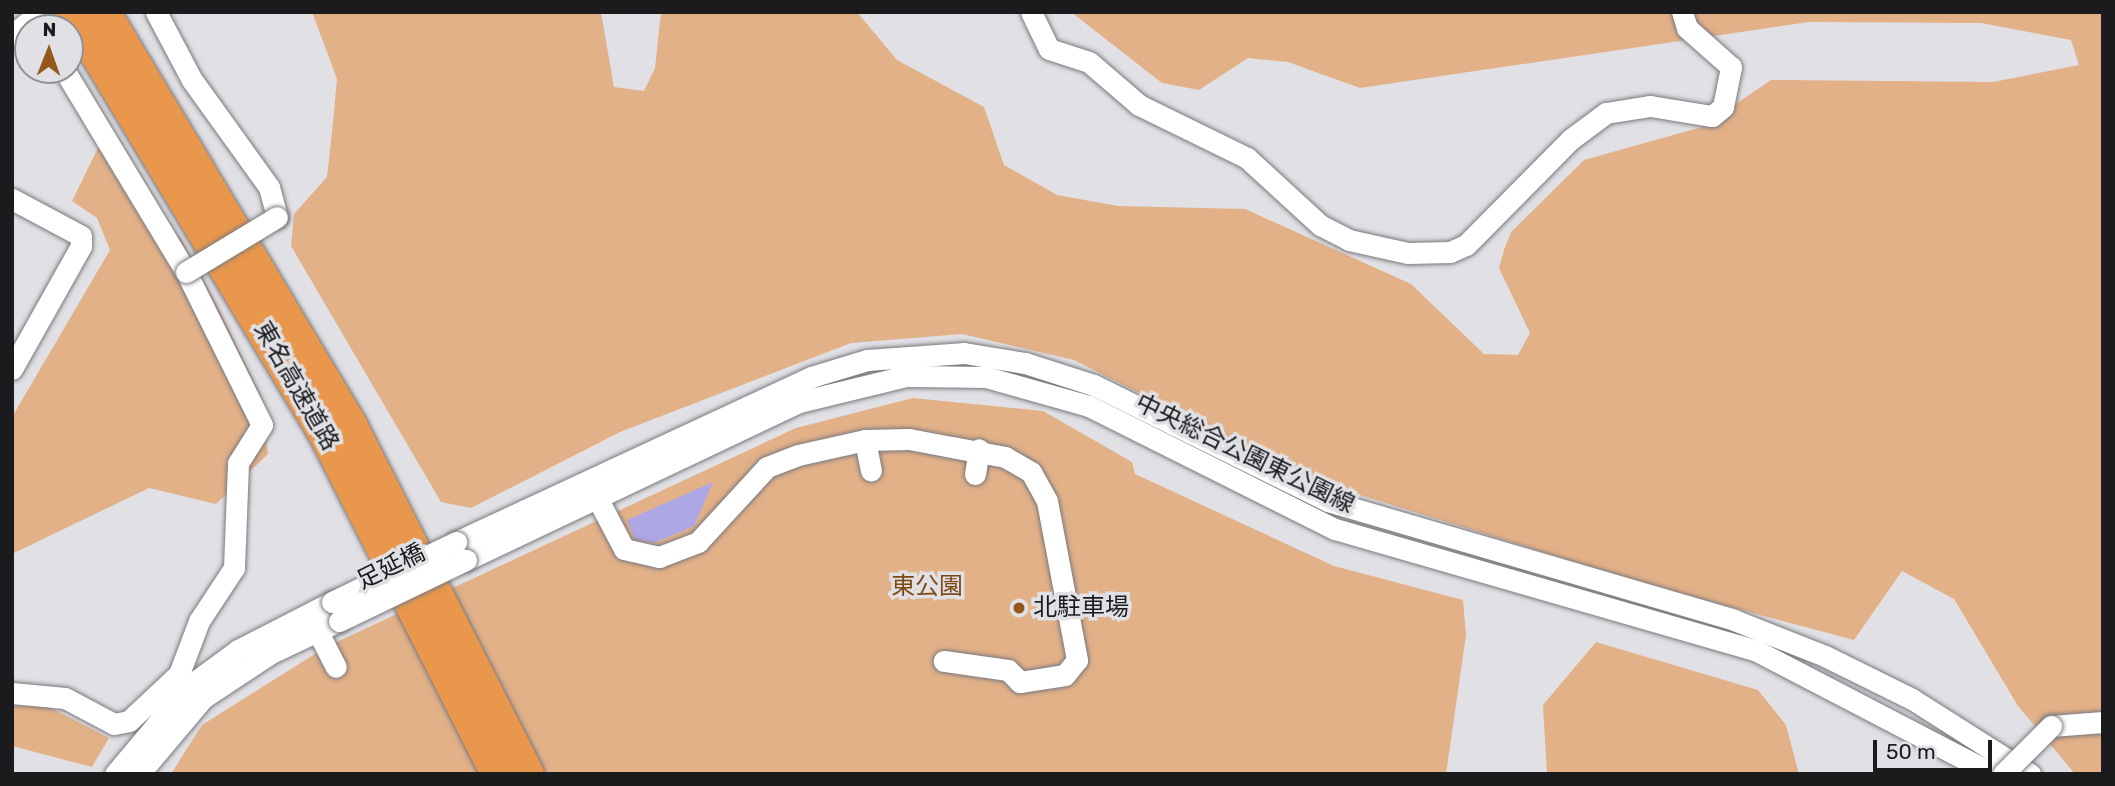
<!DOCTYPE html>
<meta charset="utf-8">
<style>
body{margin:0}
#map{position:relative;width:2115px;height:786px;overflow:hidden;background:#e0e0e5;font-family:Rubik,"Noto Sans JP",sans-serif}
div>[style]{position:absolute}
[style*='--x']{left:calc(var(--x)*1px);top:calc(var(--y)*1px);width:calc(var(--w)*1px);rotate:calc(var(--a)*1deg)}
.green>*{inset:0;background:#e3b188}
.water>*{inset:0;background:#ada7e6}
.roads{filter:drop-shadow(0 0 2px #79797e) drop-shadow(0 0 2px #79797e)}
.minor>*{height:21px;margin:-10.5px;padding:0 10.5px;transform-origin:10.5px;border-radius:10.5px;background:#fff}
.highway>*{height:32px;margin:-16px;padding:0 16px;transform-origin:16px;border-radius:16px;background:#e8974d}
.bridges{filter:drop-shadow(0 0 2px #79797e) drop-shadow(0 0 2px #79797e)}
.minor-bridge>*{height:21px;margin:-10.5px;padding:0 10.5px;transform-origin:10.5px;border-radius:10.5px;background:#fff}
.dots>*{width:19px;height:19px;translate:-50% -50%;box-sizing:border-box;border:4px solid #e0e0e5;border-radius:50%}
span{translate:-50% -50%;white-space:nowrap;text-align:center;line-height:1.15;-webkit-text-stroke:7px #e0e0e5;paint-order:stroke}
.street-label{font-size:24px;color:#1b1b1d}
.park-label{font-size:24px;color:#7e4913}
.poi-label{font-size:24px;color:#1b1b1d}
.left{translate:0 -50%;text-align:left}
.frame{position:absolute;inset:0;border:14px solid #1b1b1d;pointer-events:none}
.north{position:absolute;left:14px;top:14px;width:70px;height:70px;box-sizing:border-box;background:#e0e0e5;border:2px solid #919195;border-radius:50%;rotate:1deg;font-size:19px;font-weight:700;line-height:28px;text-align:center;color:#1b1b1d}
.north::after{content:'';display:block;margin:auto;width:24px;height:32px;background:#95581b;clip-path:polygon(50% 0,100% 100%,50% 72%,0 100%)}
.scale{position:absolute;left:1873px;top:740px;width:119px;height:32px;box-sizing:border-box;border:4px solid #1b1b1d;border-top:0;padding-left:9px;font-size:21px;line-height:24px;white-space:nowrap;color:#1b1b1d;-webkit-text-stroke:5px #e0e0e5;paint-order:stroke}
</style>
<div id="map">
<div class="green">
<div style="clip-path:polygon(312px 12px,601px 12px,614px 87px,644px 91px,655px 68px,661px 12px,857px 12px,897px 60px,984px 107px,1004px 165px,1057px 195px,1118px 206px,1245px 209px,1411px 284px,1484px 354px,1518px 355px,1530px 333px,1499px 268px,1504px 250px,1511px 232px,1584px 160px,1702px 127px,1771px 80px,1993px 82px,2079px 65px,2071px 40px,1981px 23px,1809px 22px,1360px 88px,1288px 62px,1248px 58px,1199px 90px,1162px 83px,1071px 12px,2103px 12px,2103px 774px,2075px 774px,2018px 706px,1954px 599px,1902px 571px,1854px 640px,1645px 584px,1312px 480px,1074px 360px,962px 334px,851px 343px,620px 432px,471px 508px,441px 502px,291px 246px,294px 214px,327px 177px,333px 122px,337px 79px)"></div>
<div style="clip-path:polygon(102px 140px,150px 214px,181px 238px,217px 305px,261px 396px,268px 454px,216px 504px,149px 488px,14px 553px,12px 417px,110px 250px,97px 218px,72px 201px)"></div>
<div style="clip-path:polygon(913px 398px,1043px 411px,1132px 462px,1135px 474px,1334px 566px,1463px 600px,1466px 635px,1446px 774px,171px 774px,202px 725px,326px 647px,796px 428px)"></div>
<div style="clip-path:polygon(1596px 642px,1758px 690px,1786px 725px,1799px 774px,1547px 774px,1543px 705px)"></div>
<div style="clip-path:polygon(45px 705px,109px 738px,92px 767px,12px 746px,12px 706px)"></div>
</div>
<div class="water">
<div style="clip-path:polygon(713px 482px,694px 526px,654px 543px,635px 539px,627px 520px)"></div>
</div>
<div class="roads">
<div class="minor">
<div style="--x:156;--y:12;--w:77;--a:62.1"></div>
<div style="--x:192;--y:80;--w:132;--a:54.3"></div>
<div style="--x:269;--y:187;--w:31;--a:75"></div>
<div style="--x:1031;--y:12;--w:41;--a:64.1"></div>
<div style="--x:1049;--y:49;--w:42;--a:18"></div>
<div style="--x:1089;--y:62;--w:66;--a:40.7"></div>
<div style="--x:1139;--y:105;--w:120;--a:26.1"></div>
<div style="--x:1247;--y:158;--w:99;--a:42.5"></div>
<div style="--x:1320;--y:225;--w:33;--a:27"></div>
<div style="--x:1349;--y:240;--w:60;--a:12.4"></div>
<div style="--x:1408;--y:253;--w:42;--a:-1.4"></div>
<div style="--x:1450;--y:252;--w:17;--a:-24"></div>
<div style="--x:1466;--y:245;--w:149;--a:-45.3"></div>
<div style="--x:1571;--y:139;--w:44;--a:-36.6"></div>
<div style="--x:1606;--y:113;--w:45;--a:-9"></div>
<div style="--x:1650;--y:106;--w:63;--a:9.2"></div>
<div style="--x:1712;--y:116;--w:14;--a:-39"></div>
<div style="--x:1723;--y:107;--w:41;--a:-78.7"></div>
<div style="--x:1731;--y:67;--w:59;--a:-138.4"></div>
<div style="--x:1687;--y:28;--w:17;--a:-107"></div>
<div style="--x:12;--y:35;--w:27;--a:-39"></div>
<div style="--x:12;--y:199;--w:78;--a:28.2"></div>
<div style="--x:81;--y:236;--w:10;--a:90"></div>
<div style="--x:81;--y:246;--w:141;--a:119.3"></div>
<div style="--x:865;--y:440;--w:31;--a:79"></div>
<div style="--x:975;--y:474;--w:25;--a:-81"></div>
<div style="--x:592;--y:488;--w:69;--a:62.3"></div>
<div style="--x:624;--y:549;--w:36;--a:13"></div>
<div style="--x:659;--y:557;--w:42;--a:-21"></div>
<div style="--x:698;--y:542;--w:102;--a:-47.4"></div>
<div style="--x:767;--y:467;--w:33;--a:-21"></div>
<div style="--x:798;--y:455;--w:69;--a:-12.6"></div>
<div style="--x:865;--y:440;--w:44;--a:-1.3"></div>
<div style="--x:909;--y:439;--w:98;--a:10.6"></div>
<div style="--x:1005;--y:457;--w:30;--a:30"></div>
<div style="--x:1031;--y:472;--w:33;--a:61"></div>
<div style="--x:1047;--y:501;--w:162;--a:79.3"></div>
<div style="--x:1077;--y:660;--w:19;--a:129"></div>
<div style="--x:1065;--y:675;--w:46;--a:171.2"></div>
<div style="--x:1020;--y:682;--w:17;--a:-135"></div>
<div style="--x:1008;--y:670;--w:65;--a:-172"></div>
<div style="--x:456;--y:542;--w:391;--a:-24.9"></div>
<div style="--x:811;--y:377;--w:59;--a:-16.9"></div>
<div style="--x:867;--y:360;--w:97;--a:-4.1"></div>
<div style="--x:964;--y:353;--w:62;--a:9.3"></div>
<div style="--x:1025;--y:363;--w:72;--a:17.7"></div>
<div style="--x:1094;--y:385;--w:261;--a:26.4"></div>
<div style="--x:1328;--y:501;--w:423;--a:16.3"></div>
<div style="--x:1734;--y:620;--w:98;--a:21.6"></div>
<div style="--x:1825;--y:656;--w:97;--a:26.3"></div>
<div style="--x:1912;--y:699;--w:140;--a:32.4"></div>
<div style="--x:466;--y:560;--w:369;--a:-25.4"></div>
<div style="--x:799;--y:402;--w:110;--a:-13.7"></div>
<div style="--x:906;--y:376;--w:80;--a:0.7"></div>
<div style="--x:986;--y:377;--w:107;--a:15.7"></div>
<div style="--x:1089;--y:406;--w:275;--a:26.6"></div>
<div style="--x:1335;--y:529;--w:439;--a:16.1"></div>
<div style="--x:1757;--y:651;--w:266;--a:27.5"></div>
<div style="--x:318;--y:632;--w:39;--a:63"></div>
<div style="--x:12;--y:693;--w:53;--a:5.4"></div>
<div style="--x:65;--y:698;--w:55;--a:28"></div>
<div style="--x:114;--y:724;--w:15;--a:-11"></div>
<div style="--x:129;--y:721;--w:69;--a:-43.2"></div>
<div style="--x:179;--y:674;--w:57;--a:-69.3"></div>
<div style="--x:199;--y:621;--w:64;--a:-56.6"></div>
<div style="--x:234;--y:568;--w:105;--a:-87.8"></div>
<div style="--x:238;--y:463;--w:45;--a:-57.7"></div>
<div style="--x:262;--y:425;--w:171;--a:-116.4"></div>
<div style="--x:186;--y:272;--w:236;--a:-121.1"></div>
<div style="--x:2051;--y:726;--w:52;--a:-4.4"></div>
<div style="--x:115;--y:774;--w:114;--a:-50"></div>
<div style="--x:188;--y:687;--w:62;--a:-36.5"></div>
<div style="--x:238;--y:650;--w:106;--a:-27.1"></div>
<div style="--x:139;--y:774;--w:99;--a:-49.9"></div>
<div style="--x:203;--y:698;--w:82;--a:-33.5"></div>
<div style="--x:271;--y:653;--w:75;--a:-25.2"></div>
</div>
<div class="highway">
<div style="--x:71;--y:12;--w:496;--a:59"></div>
<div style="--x:326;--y:437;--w:378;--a:63.1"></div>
<div style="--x:104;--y:12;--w:483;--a:59.1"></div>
<div style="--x:352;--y:427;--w:389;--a:63.1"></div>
</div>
</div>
<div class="bridges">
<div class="minor-bridge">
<div style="--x:186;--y:272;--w:106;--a:-31.1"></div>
<div style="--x:332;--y:602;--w:138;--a:-25.8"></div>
<div style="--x:339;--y:621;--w:141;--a:-25.7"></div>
<div style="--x:2003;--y:774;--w:68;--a:-45"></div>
</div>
</div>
<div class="dots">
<div style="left:1019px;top:608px;background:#95581b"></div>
</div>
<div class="street-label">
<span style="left:296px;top:386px;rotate:60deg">東名高速道路</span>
<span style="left:1245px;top:454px;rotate:26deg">中央総合公園東公園線</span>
<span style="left:391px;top:567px;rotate:-26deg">足延橋</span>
</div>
<div class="park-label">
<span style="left:927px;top:587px">東公園</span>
</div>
<div class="poi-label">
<span class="left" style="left:1033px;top:608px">北駐車場</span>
</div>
<div class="frame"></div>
<div class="north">N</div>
<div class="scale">50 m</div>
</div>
